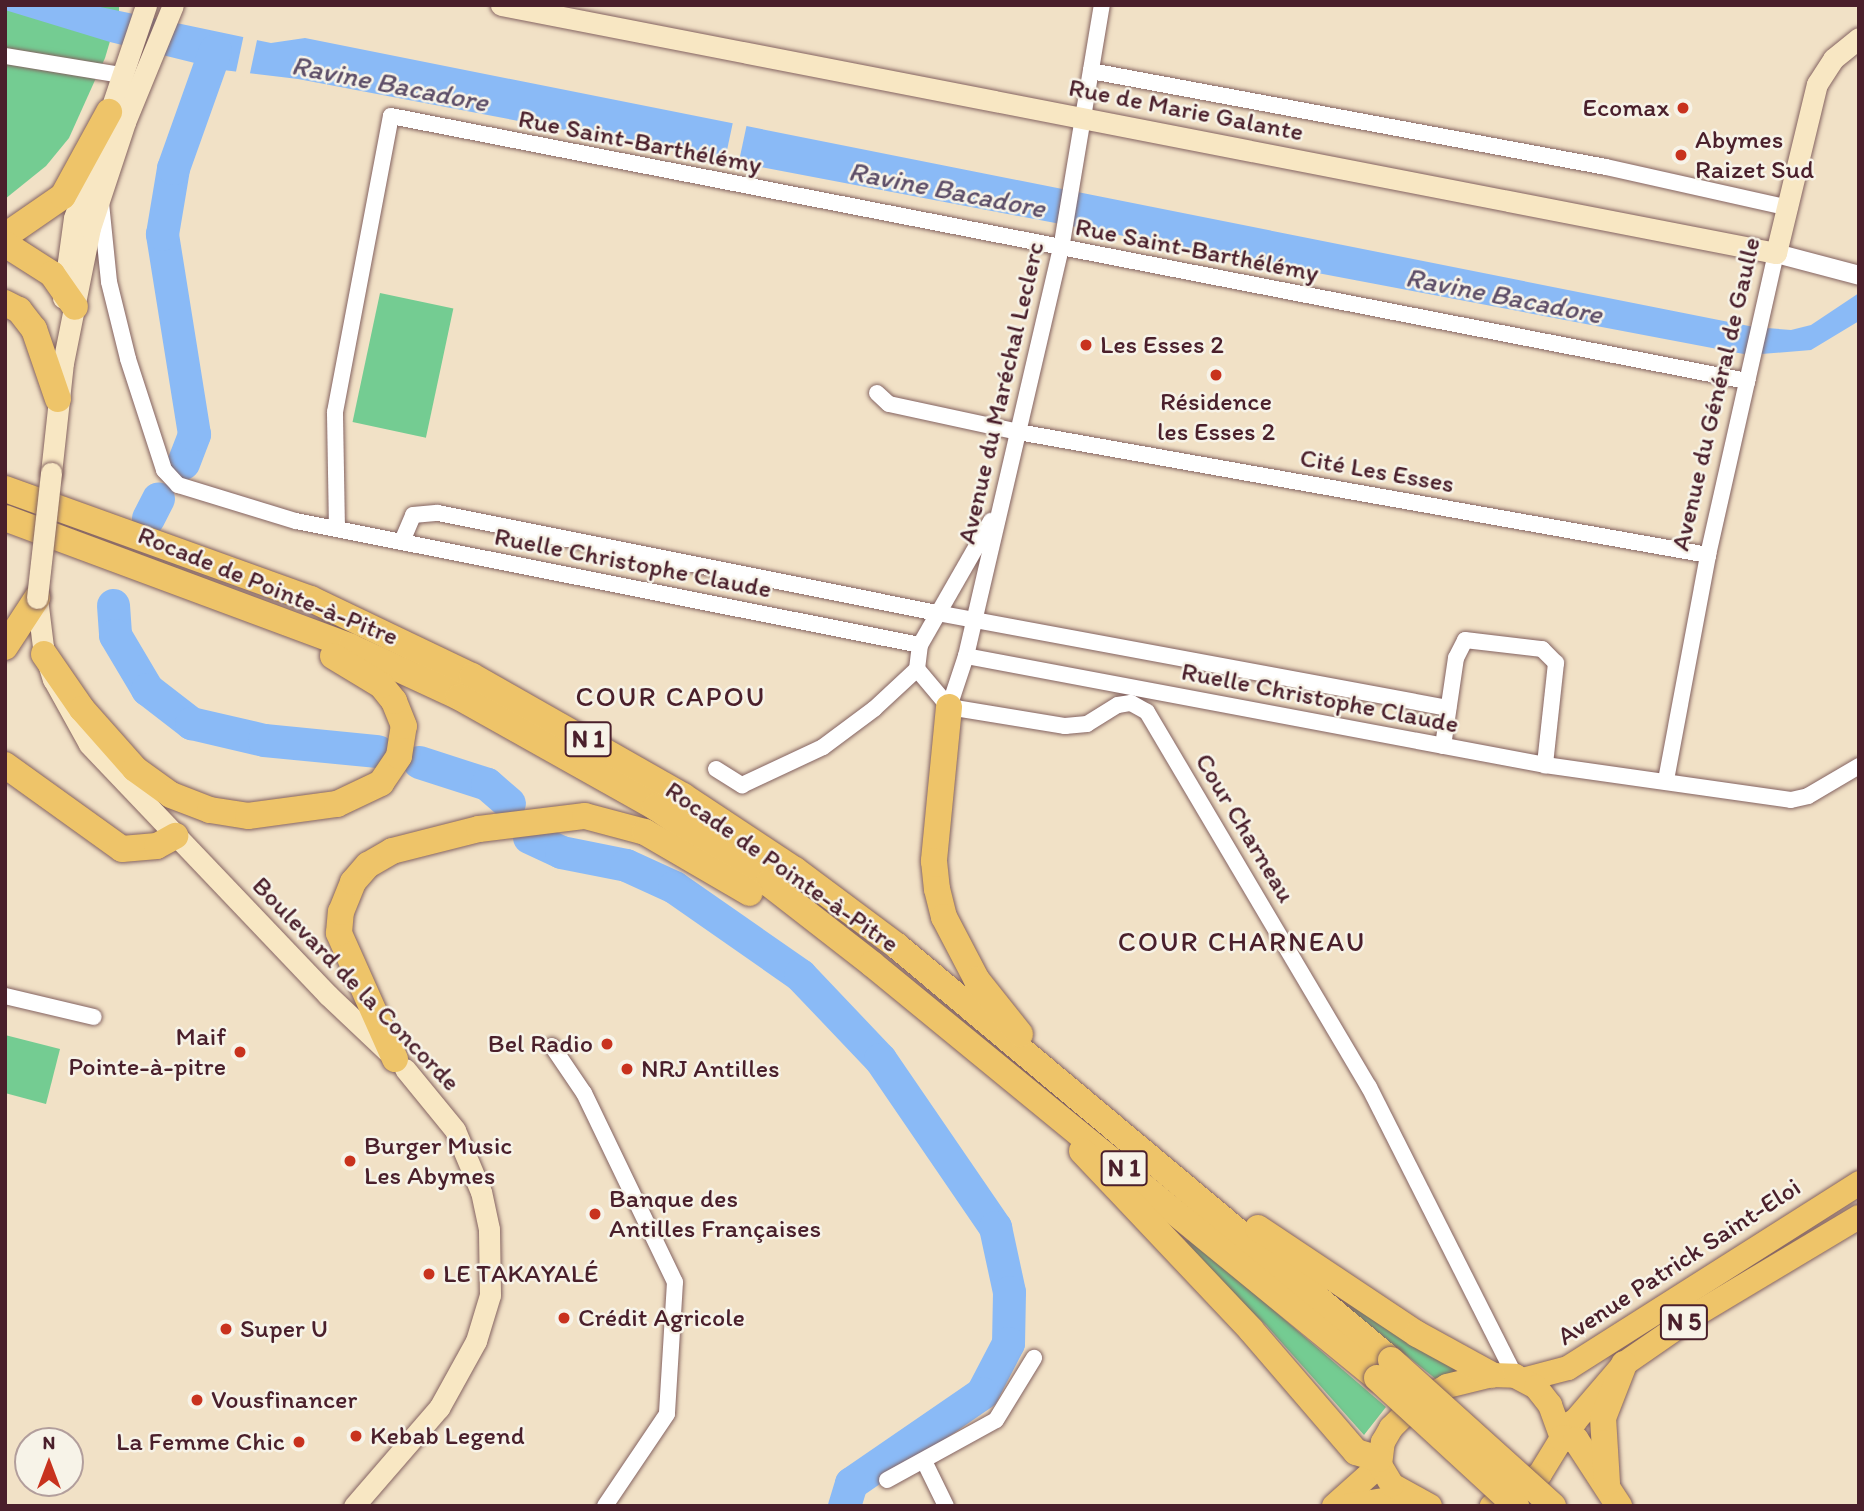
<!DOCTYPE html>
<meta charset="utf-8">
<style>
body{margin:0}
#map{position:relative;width:1864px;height:1511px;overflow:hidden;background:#f1e1c6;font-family:Itim,sans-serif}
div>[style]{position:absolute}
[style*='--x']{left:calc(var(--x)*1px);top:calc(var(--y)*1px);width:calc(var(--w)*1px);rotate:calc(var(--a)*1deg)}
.green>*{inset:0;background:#74cc92;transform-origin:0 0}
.water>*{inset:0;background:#8abaf6}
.pier>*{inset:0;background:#f1e1c6;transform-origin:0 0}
.river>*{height:33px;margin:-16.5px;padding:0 16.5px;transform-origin:16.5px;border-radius:16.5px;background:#8abaf6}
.roads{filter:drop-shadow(0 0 2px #846361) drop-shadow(0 0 2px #846361)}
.minor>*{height:16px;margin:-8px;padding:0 8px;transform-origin:8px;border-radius:8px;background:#fff}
.tertiary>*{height:19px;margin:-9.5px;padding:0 9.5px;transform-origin:9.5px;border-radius:9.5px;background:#fff}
.secondary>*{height:21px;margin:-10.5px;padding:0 10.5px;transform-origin:10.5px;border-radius:10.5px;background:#f8e7c3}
.primary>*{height:24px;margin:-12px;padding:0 12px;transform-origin:12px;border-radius:12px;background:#eec469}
.trunk>*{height:26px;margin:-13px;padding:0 13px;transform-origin:13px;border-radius:13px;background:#eec469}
.bridges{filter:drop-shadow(0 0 2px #846361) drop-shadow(0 0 2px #846361)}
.secondary-bridge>*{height:21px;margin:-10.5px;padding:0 10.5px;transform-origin:10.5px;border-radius:10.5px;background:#f8e7c3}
.trunk-bridge>*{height:26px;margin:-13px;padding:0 13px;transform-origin:13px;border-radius:13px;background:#eec469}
.dots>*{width:19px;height:19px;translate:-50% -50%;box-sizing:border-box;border:4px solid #f7f3e8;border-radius:50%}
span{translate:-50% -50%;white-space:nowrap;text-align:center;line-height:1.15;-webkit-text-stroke:5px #f7f3e8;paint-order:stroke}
.shield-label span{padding:2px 5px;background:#f7f3e8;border:2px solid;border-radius:5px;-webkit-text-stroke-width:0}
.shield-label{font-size:24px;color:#4a1f2b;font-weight:700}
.poi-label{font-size:26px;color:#4a1f2b}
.right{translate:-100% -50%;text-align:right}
.left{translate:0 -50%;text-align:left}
.street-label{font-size:26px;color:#4a1f2b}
.water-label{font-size:28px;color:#5d4e68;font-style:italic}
.neighbourhood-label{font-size:28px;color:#4a1f2b;letter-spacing:2px}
.frame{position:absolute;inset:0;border:7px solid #4a1f2b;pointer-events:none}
.north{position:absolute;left:14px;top:1427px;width:70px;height:70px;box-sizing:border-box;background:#f7f3e8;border:2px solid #b29e9c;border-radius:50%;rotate:0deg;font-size:19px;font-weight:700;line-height:28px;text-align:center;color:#4a1f2b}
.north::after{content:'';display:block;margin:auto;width:24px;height:32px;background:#c8321e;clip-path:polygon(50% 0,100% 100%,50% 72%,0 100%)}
</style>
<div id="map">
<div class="green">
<div style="clip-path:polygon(5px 5px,119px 5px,119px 11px,105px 58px,69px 138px,46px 166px,5px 199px)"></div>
<div style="left:380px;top:293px;width:75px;height:132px;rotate:12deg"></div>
<div style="clip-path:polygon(5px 1035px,60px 1049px,46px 1104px,5px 1093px)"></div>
<div style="clip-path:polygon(1191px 1239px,1386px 1407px,1364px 1435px,1266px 1325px,1178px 1243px)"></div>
<div style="clip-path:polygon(1285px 1258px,1468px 1368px,1437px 1380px)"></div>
</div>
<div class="water">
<div style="clip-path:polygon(5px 5px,91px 5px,271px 43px,305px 38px,1754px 327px,1791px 330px,1811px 325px,1859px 293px,1859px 321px,1811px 350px,1749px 355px,298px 79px,223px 70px,110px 42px,5px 10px)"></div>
</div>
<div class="pier">
<div style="left:244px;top:34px;width:14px;height:42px;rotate:12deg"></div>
<div style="left:733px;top:122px;width:14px;height:44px;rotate:12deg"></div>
</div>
<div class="river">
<div style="--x:183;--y:463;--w:31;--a:-69"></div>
<div style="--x:194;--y:434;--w:203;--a:-99.1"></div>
<div style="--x:162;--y:234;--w:67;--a:-80.5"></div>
<div style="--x:173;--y:168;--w:125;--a:-70.4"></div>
<div style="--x:148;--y:518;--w:22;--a:-63"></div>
<div style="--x:113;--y:605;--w:30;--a:86"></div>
<div style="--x:115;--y:635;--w:63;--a:59.3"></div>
<div style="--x:147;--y:689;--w:56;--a:37.7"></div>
<div style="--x:191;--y:723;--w:75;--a:13.1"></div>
<div style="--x:264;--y:740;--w:114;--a:5.6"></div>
<div style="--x:419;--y:762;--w:71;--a:17.9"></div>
<div style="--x:487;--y:784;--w:29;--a:41"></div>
<div style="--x:529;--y:837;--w:35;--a:25"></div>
<div style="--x:561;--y:852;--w:66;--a:11.3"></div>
<div style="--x:626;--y:865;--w:53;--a:24.6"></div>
<div style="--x:674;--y:887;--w:154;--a:34.9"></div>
<div style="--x:800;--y:975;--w:116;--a:46.4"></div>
<div style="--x:880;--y:1059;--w:204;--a:55.6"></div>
<div style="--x:995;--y:1227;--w:66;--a:77.8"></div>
<div style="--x:1009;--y:1292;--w:51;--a:91.1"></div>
<div style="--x:1008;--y:1343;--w:56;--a:117.5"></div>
<div style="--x:982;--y:1393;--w:159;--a:145.5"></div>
<div style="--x:851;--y:1483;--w:24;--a:107"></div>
</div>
<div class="roads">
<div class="minor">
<div style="--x:5;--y:56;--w:118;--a:9.3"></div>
<div style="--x:1091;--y:71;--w:524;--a:10.56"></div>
<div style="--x:1606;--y:167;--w:188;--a:12.6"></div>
<div style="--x:101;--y:203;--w:79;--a:84.2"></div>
<div style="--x:109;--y:282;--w:79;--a:76.1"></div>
<div style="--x:128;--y:359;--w:117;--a:72"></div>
<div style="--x:164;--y:470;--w:21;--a:47"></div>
<div style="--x:178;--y:485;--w:123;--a:17"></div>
<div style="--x:296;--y:521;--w:636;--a:11.24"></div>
<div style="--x:877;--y:393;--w:16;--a:43"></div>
<div style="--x:889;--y:404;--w:132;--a:12.2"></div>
<div style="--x:1018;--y:432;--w:701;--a:10.11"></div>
<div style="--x:337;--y:529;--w:117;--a:-91"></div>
<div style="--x:335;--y:412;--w:301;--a:-79.3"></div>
<div style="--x:391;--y:116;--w:1382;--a:11.06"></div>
<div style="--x:403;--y:539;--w:26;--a:-67"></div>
<div style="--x:413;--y:515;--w:25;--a:-5"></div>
<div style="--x:438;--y:513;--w:509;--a:11.33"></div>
<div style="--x:937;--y:613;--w:520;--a:10.53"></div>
<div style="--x:966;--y:656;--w:589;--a:10.66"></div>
<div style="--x:1545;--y:765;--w:248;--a:8.1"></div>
<div style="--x:1791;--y:800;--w:17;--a:-13"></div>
<div style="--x:1808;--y:796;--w:59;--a:-30.5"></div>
<div style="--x:917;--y:669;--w:50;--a:49.9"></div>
<div style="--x:949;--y:707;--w:118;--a:9.3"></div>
<div style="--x:1065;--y:726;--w:22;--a:-5"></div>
<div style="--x:1087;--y:724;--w:36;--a:-32"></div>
<div style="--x:1118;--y:705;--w:13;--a:-9"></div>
<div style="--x:1131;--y:703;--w:18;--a:29"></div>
<div style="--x:1147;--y:712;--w:436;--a:59.4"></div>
<div style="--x:1369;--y:1087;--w:324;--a:63.2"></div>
<div style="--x:949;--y:707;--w:54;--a:-71.6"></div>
<div style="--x:966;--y:656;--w:418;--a:-76.9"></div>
<div style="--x:1061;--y:249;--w:247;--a:-80.5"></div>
<div style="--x:1443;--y:746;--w:89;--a:-81.6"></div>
<div style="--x:1456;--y:658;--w:20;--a:-63"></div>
<div style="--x:1465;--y:640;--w:78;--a:6.7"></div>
<div style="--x:1542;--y:649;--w:20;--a:45"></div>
<div style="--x:1556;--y:663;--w:103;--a:96.2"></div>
<div style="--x:716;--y:769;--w:31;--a:32"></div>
<div style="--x:742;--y:785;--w:89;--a:-25.1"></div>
<div style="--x:823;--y:747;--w:64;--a:-36.7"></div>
<div style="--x:874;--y:709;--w:59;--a:-42.9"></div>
<div style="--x:917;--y:669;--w:24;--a:-83"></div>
<div style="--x:920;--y:645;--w:143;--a:-60.2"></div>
<div style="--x:1666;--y:780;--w:229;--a:-79.4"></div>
<div style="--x:1708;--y:555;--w:310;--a:-77.3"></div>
<div style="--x:5;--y:996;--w:91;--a:13.3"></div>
<div style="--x:552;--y:1046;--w:57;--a:55.8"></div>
<div style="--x:584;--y:1093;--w:210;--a:64.3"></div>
<div style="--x:675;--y:1282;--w:132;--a:93.5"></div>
<div style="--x:667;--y:1414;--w:111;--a:124"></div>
<div style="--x:924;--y:1461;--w:50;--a:63.9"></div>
<div style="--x:887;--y:1480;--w:124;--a:-28.8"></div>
<div style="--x:996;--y:1420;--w:73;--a:-58.5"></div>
</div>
<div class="tertiary">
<div style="--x:1776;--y:253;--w:86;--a:14.8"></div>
</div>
<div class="secondary">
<div style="--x:501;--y:5;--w:1299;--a:11.01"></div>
<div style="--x:1776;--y:253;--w:174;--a:-76.4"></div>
<div style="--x:1817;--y:84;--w:30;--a:-57"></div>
<div style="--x:1833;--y:59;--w:33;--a:-39"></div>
<div style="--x:63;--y:298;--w:81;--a:-82.2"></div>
<div style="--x:74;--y:218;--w:225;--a:-71.3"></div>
<div style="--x:51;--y:473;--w:111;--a:-83.8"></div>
<div style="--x:63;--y:363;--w:138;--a:-78.7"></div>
<div style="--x:90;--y:228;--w:112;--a:-71.7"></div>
<div style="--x:125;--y:122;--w:126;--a:-67.7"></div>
<div style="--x:37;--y:598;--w:49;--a:83"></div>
<div style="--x:43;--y:647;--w:34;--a:73"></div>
<div style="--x:53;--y:679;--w:74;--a:61"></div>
<div style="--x:89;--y:744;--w:347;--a:46.4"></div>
<div style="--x:328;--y:995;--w:81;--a:43.5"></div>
<div style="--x:354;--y:1506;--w:130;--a:-49.1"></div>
<div style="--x:439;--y:1408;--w:77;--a:-61.1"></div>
<div style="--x:476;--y:1341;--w:48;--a:-73.1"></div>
<div style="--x:490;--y:1295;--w:66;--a:-90.9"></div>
<div style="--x:489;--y:1229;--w:38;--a:-102"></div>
<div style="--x:481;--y:1192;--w:67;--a:-112.8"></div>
<div style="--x:455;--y:1130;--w:79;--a:-129.3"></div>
</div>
<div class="primary">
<div style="--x:1526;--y:1379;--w:43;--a:-14.7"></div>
<div style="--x:1568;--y:1368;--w:345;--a:-32.4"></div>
<div style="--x:1560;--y:1428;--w:17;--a:-25"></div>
<div style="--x:1575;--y:1421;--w:75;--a:-49.3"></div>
<div style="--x:1624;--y:1364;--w:86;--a:-34.6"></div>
<div style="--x:1695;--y:1315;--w:191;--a:-30.9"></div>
<div style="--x:1334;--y:1506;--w:62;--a:-41.7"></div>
<div style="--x:1345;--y:1506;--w:64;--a:-9"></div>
<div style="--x:1430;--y:1506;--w:43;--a:-151.1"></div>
<div style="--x:1392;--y:1485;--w:23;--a:-121"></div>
<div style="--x:1380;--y:1465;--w:23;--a:-83"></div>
<div style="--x:1383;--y:1442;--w:16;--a:-60"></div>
<div style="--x:1391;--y:1428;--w:34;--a:-45"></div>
<div style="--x:1415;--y:1404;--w:37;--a:-29"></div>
<div style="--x:1447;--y:1386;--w:46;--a:-13.7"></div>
<div style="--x:1492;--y:1375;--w:23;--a:2"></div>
<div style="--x:1515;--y:1376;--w:24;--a:28"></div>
<div style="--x:1536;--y:1387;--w:23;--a:52"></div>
<div style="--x:1550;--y:1405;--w:35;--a:70"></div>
<div style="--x:1562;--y:1438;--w:42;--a:121.4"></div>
<div style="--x:1540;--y:1474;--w:58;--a:146.3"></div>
</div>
<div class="trunk">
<div style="--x:5;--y:236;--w:70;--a:-34.6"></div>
<div style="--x:63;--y:196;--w:96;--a:-61.3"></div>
<div style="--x:5;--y:244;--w:56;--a:32.6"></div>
<div style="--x:52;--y:274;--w:40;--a:55.1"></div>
<div style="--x:5;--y:303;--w:16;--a:27"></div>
<div style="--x:19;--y:310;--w:24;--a:52"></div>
<div style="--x:34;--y:329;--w:74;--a:71.1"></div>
<div style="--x:5;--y:489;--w:325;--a:19.8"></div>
<div style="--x:311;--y:599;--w:178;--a:25.6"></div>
<div style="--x:472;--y:676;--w:243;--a:29.6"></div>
<div style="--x:683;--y:796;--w:134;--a:33.5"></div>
<div style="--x:795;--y:870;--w:127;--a:36.7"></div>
<div style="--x:897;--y:946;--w:645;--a:39.96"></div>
<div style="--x:5;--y:518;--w:369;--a:20.4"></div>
<div style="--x:351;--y:647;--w:119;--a:24.8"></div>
<div style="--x:459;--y:697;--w:225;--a:29.3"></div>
<div style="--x:655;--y:807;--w:136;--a:33.9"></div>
<div style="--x:768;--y:883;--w:132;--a:37.9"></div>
<div style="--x:872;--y:964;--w:653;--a:39.34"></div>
<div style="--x:5;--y:647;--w:59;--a:-56.9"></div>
<div style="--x:44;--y:654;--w:67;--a:55.4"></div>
<div style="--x:82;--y:709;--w:80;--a:48.5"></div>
<div style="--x:135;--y:769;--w:44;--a:35.8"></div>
<div style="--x:171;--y:795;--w:42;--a:21"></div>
<div style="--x:210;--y:810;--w:38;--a:9"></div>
<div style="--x:248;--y:816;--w:90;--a:-7.7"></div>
<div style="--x:337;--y:804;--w:49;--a:-25.5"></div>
<div style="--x:381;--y:783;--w:32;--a:-56"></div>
<div style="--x:399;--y:756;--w:30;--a:-81"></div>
<div style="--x:404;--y:726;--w:27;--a:-112"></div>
<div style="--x:394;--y:701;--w:21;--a:-129"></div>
<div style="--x:381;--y:685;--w:56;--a:-148.9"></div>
<div style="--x:949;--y:707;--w:155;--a:95.6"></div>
<div style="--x:934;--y:861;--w:28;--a:84"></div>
<div style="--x:937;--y:889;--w:29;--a:76"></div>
<div style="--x:944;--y:917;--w:71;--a:62.4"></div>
<div style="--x:977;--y:980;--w:69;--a:51.5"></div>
<div style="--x:5;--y:765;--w:144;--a:35.7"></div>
<div style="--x:122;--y:849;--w:35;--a:-5"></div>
<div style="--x:157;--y:846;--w:21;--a:-29"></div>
<div style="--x:395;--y:1059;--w:138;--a:-114"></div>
<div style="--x:339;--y:933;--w:21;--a:-85"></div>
<div style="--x:341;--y:912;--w:32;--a:-68"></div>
<div style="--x:353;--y:882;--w:23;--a:-49"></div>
<div style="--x:368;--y:865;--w:28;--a:-30"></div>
<div style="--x:392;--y:851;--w:90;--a:-14.2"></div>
<div style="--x:479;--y:829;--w:107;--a:-7"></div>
<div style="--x:585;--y:816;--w:62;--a:14.9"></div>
<div style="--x:645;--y:832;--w:121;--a:30.2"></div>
<div style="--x:1082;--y:1151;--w:246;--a:46.6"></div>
<div style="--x:1251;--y:1330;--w:161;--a:49.3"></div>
<div style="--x:1356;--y:1452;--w:24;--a:17"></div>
<div style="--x:1258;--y:1228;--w:191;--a:33.7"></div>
<div style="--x:1417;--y:1334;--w:85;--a:28.7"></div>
<div style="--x:1562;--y:1438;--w:14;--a:8"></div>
<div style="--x:1576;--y:1440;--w:79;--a:56.9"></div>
<div style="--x:1607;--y:1483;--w:65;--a:-93.5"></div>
<div style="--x:1603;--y:1418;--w:58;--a:-68.7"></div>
<div style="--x:1423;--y:1504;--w:3;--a:45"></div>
</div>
</div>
<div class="bridges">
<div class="secondary-bridge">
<div style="--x:37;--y:598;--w:126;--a:-83.6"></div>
</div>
<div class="trunk-bridge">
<div style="--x:1391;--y:1360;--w:218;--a:42"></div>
<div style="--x:1377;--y:1378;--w:189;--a:42.6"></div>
</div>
</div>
<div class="dots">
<div style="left:1683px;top:108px;background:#c8321e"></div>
<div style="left:1681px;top:155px;background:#c8321e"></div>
<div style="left:1086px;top:345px;background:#c8321e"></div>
<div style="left:1216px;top:375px;background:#c8321e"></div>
<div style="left:607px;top:1044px;background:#c8321e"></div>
<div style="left:240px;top:1052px;background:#c8321e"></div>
<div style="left:627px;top:1069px;background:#c8321e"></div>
<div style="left:350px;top:1161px;background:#c8321e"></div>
<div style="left:595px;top:1214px;background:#c8321e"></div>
<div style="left:429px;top:1274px;background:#c8321e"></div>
<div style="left:564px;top:1318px;background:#c8321e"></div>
<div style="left:226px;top:1329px;background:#c8321e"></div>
<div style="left:197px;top:1400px;background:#c8321e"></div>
<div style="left:356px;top:1436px;background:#c8321e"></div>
<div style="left:299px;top:1442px;background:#c8321e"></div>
</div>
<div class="shield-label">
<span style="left:588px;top:739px">N 1</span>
<span style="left:1124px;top:1168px">N 1</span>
<span style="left:1684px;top:1322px">N 5</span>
</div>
<div class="poi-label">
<span class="right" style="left:1669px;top:108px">Ecomax</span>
<span class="left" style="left:1695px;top:155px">Abymes<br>Raizet Sud</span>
<span class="left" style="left:1100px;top:345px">Les Esses 2</span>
<span style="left:1216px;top:417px">Résidence<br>les Esses 2</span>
<span class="right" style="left:226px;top:1052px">Maif<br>Pointe-à-pitre</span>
<span class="right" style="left:593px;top:1044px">Bel Radio</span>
<span class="left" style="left:641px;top:1069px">NRJ Antilles</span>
<span class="left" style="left:364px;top:1161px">Burger Music<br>Les Abymes</span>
<span class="left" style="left:609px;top:1214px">Banque des<br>Antilles Françaises</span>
<span class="left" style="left:443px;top:1274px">LE TAKAYALÉ</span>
<span class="left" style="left:578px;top:1318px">Crédit Agricole</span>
<span class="left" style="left:240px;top:1329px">Super U</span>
<span class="left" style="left:211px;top:1400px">Vousfinancer</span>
<span class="left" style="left:370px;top:1436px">Kebab Legend</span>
<span class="right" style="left:285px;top:1442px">La Femme Chic</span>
</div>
<div class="street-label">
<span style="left:1186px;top:110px;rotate:11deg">Rue de Marie Galante</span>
<span style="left:640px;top:142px;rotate:11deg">Rue Saint-Barthélémy</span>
<span style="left:1197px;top:250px;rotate:11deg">Rue Saint-Barthélémy</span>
<span style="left:1001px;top:393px;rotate:-77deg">Avenue du Maréchal Leclerc</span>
<span style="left:1716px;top:394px;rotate:-77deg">Avenue du Général de Gaulle</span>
<span style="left:1377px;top:471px;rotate:10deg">Cité Les Esses</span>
<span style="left:633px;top:563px;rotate:11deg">Ruelle Christophe Claude</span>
<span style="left:268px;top:586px;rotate:22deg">Rocade de Pointe-à-Pitre</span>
<span style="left:1320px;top:698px;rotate:11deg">Ruelle Christophe Claude</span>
<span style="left:1245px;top:828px;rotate:59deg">Cour Charneau</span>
<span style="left:782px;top:867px;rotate:35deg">Rocade de Pointe-à-Pitre</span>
<span style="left:356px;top:984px;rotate:46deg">Boulevard de la Concorde</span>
<span style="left:1679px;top:1262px;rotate:-33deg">Avenue Patrick Saint-Eloi</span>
</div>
<div class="water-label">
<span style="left:390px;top:83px;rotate:11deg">Ravine Bacadore</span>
<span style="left:947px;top:189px;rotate:11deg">Ravine Bacadore</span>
<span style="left:1504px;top:295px;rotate:11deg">Ravine Bacadore</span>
</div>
<div class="neighbourhood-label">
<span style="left:671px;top:696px">COUR CAPOU</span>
<span style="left:1242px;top:941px">COUR CHARNEAU</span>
</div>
<div class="frame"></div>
<div class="north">N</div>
</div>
